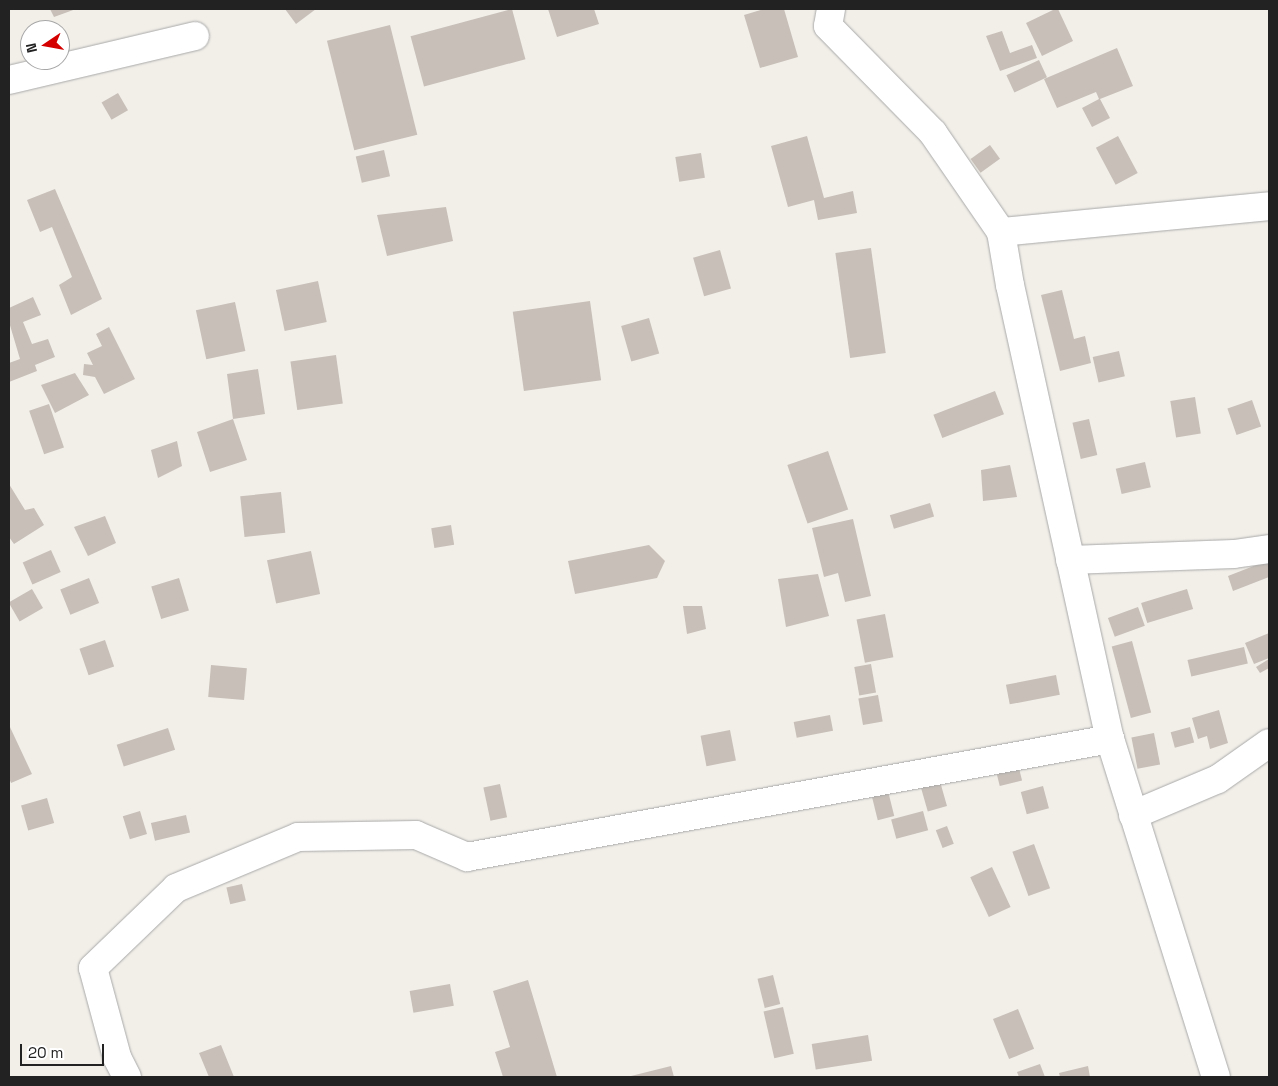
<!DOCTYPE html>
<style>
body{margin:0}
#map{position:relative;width:1278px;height:1086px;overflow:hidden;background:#f2efe9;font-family:"Space Grotesk",sans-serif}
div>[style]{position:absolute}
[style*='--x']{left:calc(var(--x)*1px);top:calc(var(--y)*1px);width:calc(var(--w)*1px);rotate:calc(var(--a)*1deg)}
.building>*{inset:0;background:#c7bfb8;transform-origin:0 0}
.roads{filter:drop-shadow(0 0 1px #a9a9a9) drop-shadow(0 0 1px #a9a9a9)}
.minor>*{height:28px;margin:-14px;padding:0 14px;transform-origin:14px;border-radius:14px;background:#fff}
span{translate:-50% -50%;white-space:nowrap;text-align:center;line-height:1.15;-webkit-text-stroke:5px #fff;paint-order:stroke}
.frame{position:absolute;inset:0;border:10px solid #222;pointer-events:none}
.north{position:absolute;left:20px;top:20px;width:50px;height:50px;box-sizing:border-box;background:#fff;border:1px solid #a7a7a7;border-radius:50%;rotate:258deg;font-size:14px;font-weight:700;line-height:20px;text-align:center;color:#222}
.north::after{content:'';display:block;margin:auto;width:18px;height:22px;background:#d40000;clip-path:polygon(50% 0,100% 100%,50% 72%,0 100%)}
.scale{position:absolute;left:20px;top:1044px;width:84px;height:22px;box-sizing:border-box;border:2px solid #222;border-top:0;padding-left:6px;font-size:15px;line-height:18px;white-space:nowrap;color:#222;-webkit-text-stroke:4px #fff;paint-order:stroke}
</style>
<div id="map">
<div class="building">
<div style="clip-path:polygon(50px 9px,76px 9px,54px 17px)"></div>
<div style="clip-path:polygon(285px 9px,316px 9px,296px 24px)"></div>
<div style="left:512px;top:9px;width:52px;height:105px;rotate:75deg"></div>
<div style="clip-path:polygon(548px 9px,594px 9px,599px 24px,557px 37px)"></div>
<div style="clip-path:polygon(764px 9px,784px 9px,798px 57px,760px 68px,744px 15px)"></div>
<div style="clip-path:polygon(1055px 9px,1058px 9px,1073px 41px,1042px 56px,1026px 23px)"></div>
<div style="left:390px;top:25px;width:113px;height:65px;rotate:76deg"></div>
<div style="clip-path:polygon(1002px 31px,1010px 53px,1032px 45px,1037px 58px,1000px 71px,986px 36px)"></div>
<div style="clip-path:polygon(1117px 48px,1133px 86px,1100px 99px,1110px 118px,1092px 127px,1082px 108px,1099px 99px,1096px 92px,1057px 108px,1044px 79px)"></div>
<div style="left:1039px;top:60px;width:19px;height:36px;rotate:65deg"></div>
<div style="left:118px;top:93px;width:20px;height:19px;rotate:60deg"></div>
<div style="clip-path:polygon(807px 136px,824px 198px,853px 191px,857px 213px,818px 220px,814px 200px,788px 207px,771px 146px)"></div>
<div style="left:1118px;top:136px;width:42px;height:25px;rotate:62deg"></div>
<div style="left:990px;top:145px;width:17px;height:24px;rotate:54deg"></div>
<div style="left:384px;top:150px;width:27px;height:29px;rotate:77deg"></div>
<div style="left:701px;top:153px;width:25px;height:26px;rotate:81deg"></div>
<div style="clip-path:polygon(55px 189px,102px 299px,71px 315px,59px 285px,72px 277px,52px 227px,40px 232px,27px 200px)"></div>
<div style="clip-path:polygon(446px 207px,453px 241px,387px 256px,377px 215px)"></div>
<div style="left:871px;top:248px;width:106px;height:36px;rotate:82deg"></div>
<div style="left:720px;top:250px;width:40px;height:28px;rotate:74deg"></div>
<div style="left:318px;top:281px;width:42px;height:43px;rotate:78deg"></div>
<div style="clip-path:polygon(1062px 290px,1074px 339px,1085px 336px,1091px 363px,1060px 371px,1041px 295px)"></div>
<div style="clip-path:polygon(33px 297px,41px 315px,23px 322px,32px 344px,48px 339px,55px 357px,35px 365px,37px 371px,9px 382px,9px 363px,20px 359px,9px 322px,9px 308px)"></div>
<div style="left:590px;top:301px;width:80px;height:78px;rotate:82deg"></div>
<div style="left:235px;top:302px;width:50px;height:40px;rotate:78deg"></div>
<div style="left:649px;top:318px;width:37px;height:29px;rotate:74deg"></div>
<div style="clip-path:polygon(109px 327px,135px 379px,104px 394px,95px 377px,83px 375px,84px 364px,93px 365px,87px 353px,102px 346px,96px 334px)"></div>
<div style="left:1119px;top:351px;width:26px;height:27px;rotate:77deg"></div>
<div style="left:336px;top:355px;width:49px;height:46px;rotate:82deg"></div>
<div style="clip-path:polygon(258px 369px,265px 414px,233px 419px,247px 460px,210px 472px,197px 432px,233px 419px,227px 374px)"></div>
<div style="clip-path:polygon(75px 373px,89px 395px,55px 413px,41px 385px)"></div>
<div style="left:995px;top:391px;width:25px;height:66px;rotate:69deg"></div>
<div style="left:1195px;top:397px;width:37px;height:25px;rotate:81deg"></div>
<div style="left:1252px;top:400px;width:28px;height:26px;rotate:71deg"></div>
<div style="left:49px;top:404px;width:46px;height:21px;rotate:71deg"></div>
<div style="left:1089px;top:419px;width:37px;height:17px;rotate:77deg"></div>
<div style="clip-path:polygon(177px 441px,182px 466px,158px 478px,151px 450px)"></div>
<div style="left:828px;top:451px;width:62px;height:43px;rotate:71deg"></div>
<div style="left:1145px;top:462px;width:26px;height:30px;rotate:77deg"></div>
<div style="clip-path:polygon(1010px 465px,1017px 497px,983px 501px,981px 470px)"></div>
<div style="clip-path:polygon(9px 484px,25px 510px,34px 508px,44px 525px,14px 544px,9px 537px)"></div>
<div style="left:281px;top:492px;width:41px;height:41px;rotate:84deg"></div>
<div style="left:930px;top:503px;width:14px;height:42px;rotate:73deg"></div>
<div style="clip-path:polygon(105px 516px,116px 543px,88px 556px,74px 527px)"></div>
<div style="clip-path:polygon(853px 519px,871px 596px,845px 602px,838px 573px,824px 577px,812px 528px)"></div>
<div style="left:451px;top:525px;width:20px;height:20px;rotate:81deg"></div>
<div style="clip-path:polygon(649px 545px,665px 561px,657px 578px,575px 594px,568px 561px)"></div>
<div style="left:51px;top:550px;width:24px;height:31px;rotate:66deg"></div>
<div style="left:311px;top:551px;width:44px;height:45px;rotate:78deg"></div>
<div style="clip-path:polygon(1269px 560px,1269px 577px,1233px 591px,1228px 576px)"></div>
<div style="clip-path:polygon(818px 574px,829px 616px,786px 627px,778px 579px)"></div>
<div style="left:89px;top:578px;width:27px;height:31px;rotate:68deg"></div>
<div style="left:179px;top:578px;width:34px;height:29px;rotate:73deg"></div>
<div style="left:32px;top:589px;width:22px;height:27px;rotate:60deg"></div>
<div style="left:1187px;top:589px;width:21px;height:48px;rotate:73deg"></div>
<div style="clip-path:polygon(683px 606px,702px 606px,706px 629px,687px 634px)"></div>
<div style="left:1138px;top:607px;width:20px;height:32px;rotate:70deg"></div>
<div style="left:885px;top:614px;width:44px;height:29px;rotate:79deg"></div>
<div style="clip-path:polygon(1269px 633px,1269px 658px,1254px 664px,1245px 643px)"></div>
<div style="left:105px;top:640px;width:28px;height:27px;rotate:71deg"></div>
<div style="left:1132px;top:641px;width:74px;height:21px;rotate:75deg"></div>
<div style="left:1244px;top:647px;width:17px;height:58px;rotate:77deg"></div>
<div style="clip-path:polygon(1269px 659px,1269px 668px,1260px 673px,1256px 667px)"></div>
<div style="left:871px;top:664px;width:29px;height:17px;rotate:80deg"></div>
<div style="left:211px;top:665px;width:36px;height:32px;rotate:5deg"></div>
<div style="left:1056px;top:675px;width:20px;height:51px;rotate:79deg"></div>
<div style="left:878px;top:695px;width:27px;height:20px;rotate:80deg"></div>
<div style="clip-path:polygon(1219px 710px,1228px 743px,1210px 749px,1207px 736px,1198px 739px,1192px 718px)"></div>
<div style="left:830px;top:715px;width:16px;height:37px;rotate:79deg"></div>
<div style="clip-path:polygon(9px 725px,32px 774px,11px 783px,9px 778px)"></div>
<div style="left:1190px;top:727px;width:16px;height:20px;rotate:75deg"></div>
<div style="left:168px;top:728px;width:23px;height:54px;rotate:72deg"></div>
<div style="left:730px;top:730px;width:31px;height:30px;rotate:79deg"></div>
<div style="left:1154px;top:733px;width:32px;height:23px;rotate:79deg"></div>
<div style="left:1017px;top:760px;width:21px;height:23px;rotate:76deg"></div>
<div style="left:939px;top:778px;width:29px;height:20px;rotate:74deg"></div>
<div style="left:500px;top:784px;width:34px;height:17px;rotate:78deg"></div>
<div style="left:1043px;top:786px;width:23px;height:23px;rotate:75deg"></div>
<div style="left:887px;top:787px;width:30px;height:17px;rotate:76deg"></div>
<div style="left:47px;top:798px;width:26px;height:27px;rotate:74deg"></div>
<div style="left:140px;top:811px;width:24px;height:18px;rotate:73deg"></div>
<div style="left:923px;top:811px;width:20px;height:33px;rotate:75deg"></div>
<div style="left:186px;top:815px;width:18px;height:36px;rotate:77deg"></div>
<div style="left:947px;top:826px;width:19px;height:12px;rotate:69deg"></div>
<div style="left:1034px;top:844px;width:47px;height:23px;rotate:70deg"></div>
<div style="left:992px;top:867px;width:44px;height:24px;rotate:65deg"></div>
<div style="left:242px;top:884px;width:17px;height:16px;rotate:77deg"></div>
<div style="left:773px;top:975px;width:30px;height:16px;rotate:76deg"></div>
<div style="clip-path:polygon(528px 980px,557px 1077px,503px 1077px,495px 1052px,510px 1047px,493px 991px)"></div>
<div style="left:450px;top:984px;width:22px;height:41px;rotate:80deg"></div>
<div style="left:783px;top:1007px;width:48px;height:20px;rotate:77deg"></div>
<div style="left:1018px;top:1009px;width:43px;height:27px;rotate:68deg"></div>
<div style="left:868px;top:1035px;width:26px;height:57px;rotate:81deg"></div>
<div style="clip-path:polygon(221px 1045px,234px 1077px,209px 1077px,199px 1053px)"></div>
<div style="clip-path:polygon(1040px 1064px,1045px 1077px,1019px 1077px,1017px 1072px)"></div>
<div style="clip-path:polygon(671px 1066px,674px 1077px,627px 1077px)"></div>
<div style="clip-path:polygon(1088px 1066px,1090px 1077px,1060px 1077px,1059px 1073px)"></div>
</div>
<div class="roads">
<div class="minor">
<div style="--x:831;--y:9;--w:17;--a:100"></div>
<div style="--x:828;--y:26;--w:150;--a:45.5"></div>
<div style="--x:933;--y:133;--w:120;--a:55.5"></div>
<div style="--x:1001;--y:232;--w:269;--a:-5.5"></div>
<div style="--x:9;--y:80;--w:191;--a:-13.3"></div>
<div style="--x:1001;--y:232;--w:54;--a:80.4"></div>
<div style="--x:1010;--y:285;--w:465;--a:77.6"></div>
<div style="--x:1110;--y:739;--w:354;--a:72.6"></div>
<div style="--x:1070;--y:560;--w:164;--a:-2.1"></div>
<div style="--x:1234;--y:554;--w:35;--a:-8"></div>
<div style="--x:1133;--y:815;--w:92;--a:-23"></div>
<div style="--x:1218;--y:779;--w:62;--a:-35.2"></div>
<div style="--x:127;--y:1077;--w:22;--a:-117"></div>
<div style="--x:117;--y:1057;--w:92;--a:-105.1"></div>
<div style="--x:93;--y:968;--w:115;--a:-43.9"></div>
<div style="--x:176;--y:888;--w:132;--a:-22.7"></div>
<div style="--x:298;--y:837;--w:118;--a:-1"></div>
<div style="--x:416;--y:835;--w:56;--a:23.3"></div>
<div style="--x:467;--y:857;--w:654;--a:-10.4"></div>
</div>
</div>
<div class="frame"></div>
<div class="north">N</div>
<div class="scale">20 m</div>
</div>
